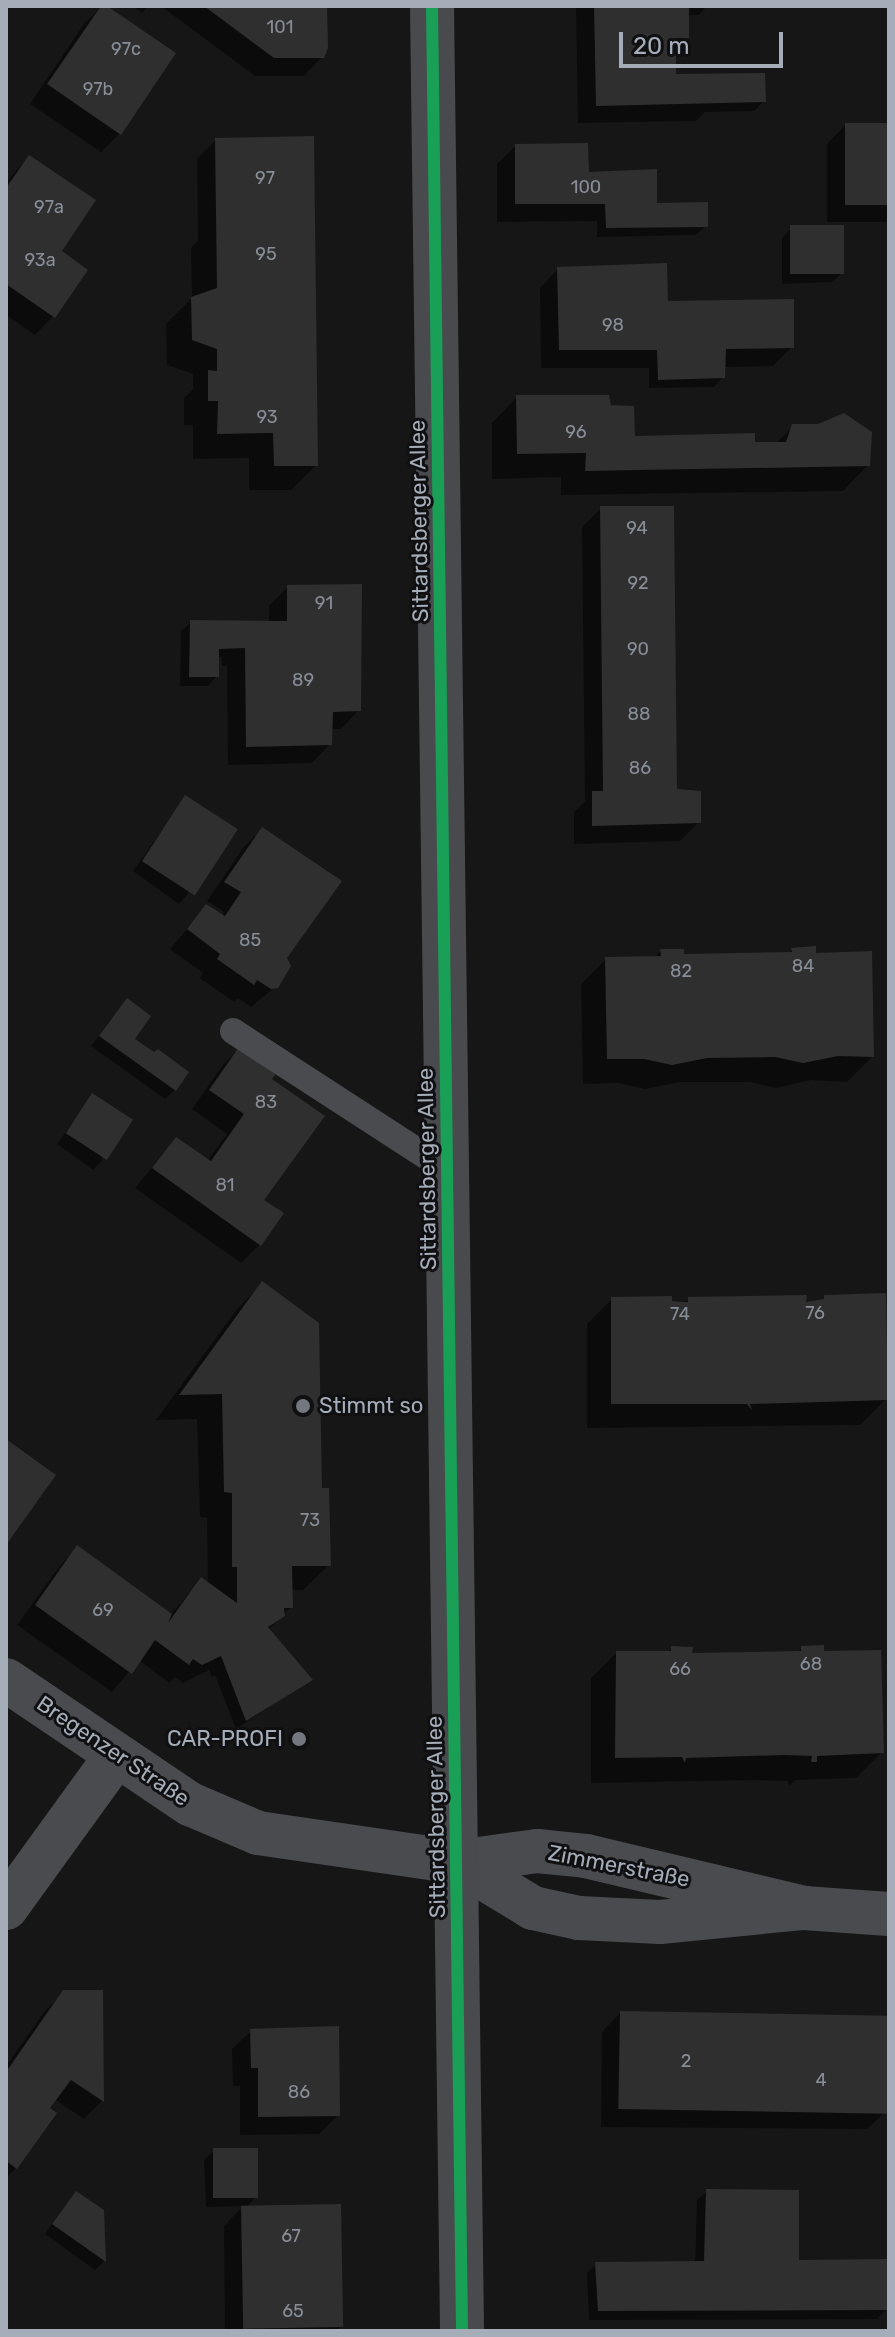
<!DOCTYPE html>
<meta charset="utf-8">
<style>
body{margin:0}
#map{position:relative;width:895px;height:2337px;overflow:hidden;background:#161616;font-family:Rubik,sans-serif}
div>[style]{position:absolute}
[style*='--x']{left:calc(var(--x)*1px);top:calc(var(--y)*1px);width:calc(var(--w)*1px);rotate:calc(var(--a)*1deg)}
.shadow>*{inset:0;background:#0007}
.building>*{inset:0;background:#2f2f30;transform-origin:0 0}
.service>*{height:26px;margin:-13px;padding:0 13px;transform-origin:13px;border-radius:13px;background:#494b4f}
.minor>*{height:44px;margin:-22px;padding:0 22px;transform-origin:22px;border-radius:22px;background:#494b4f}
.secondary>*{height:44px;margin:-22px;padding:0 22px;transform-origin:22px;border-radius:22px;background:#484a4d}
.cycleway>*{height:12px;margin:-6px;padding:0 6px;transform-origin:6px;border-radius:6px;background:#1a9f57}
.dots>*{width:22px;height:22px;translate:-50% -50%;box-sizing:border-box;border:4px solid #101012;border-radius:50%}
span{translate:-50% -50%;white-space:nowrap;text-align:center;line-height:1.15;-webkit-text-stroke:6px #101012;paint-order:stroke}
.number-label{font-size:18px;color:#888e97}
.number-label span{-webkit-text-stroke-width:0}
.street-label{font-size:22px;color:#a5adb9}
.poi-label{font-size:22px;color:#a5adb9}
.left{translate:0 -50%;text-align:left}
.right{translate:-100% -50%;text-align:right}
.frame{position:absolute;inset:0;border:8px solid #a5adb9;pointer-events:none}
.scale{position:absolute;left:619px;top:32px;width:164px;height:36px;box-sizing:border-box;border:4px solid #a5adb9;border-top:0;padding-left:10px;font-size:24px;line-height:28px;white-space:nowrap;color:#a5adb9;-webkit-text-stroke:6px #101012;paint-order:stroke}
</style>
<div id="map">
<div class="shadow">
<div style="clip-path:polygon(102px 6px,120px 133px,101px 152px,30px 104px,84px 24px)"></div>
<div style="clip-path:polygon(133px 6px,149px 6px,142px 13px)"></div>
<div style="clip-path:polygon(161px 6px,323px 6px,322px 57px,304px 76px,255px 76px)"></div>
<div style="clip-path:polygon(576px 6px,707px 6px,699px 15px,687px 15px,687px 37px,674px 50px,674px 76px,764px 101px,754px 111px,705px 112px,696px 121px,578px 123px)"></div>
<div style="clip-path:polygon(845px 125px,889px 125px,889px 222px,827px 222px,827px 144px)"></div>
<div style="clip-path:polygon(216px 140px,316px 465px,291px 490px,249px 490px,249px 458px,193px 459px,193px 425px,184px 425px,184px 398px,193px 389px,193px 374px,167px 365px,166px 324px,192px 298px,191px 248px,198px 241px,197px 159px)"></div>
<div style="clip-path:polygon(515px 146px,587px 174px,651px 205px,706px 226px,696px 235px,597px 237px,597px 221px,497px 222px,497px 164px)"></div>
<div style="clip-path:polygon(29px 157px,59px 252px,53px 316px,35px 335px,6px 315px,6px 182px)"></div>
<div style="clip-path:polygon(791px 228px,842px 273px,832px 282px,782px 284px,782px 238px)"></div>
<div style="clip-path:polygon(558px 269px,792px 347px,773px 366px,724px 367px,723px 377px,714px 387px,649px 388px,649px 368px,541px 368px,540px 288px)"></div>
<div style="clip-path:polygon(517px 397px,610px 407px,633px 438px,776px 444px,793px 426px,868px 465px,843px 491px,561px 495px,561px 477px,492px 479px,492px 423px)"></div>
<div style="clip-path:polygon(601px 508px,675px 791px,699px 822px,680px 841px,574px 844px,574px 812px,585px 801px,582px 527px)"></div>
<div style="clip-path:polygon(288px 587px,359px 710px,341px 729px,331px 729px,330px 744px,312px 763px,228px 765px,227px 666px,222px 666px,222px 657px,217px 657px,217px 676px,208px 686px,180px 686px,181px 631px,191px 622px,269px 623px,269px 606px)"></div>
<div style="clip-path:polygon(185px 798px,188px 894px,179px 904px,133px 871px)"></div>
<div style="clip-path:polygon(262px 829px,285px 958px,276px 986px,251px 1007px,238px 998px,234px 1002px,200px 978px,203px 973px,170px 949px,206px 907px,221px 916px,224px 912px,207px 901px,243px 848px)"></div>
<div style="clip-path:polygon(792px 950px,814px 955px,872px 1057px,847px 1082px,811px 1080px,776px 1088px,749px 1082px,680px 1082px,645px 1089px,618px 1083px,583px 1084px,581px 984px,606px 959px,654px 958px,661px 951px,683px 956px,788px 954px)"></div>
<div style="clip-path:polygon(127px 1000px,133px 1040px,175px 1090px,165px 1099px,91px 1046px)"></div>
<div style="clip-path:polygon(242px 1046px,269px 1079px,260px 1244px,241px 1263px,135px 1188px,176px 1139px,207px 1161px,227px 1134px,192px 1109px,223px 1065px)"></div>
<div style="clip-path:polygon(92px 1096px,102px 1161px,93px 1170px,57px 1144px)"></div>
<div style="clip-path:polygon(262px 1284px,320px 1490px,329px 1565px,303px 1590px,290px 1590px,291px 1607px,268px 1630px,310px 1679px,236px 1729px,215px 1675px,212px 1677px,209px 1670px,183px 1683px,175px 1677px,169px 1683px,139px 1660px,112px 1692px,17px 1625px,59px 1567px,77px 1548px,170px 1615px,201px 1580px,208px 1584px,207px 1518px,200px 1517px,197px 1419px,156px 1420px,237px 1309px)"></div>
<div style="clip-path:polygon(825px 1297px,886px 1399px,860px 1425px,587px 1428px,587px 1324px,612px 1299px,804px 1304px,820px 1302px)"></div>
<div style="clip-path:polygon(672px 1648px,689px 1655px,796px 1653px,802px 1648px,822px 1653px,882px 1752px,856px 1778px,796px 1780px,789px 1786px,788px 1781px,757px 1780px,591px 1783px,591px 1678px,616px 1653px,666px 1653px)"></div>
<div style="clip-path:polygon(64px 1992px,101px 1992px,102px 2101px,84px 2119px,54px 2099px,16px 2168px,6px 2178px,6px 2066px,45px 2011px)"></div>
<div style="clip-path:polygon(620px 2013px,886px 2111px,867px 2129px,601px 2127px,602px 2032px)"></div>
<div style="clip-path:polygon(251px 2031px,338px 2115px,319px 2134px,240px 2135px,240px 2086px,233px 2086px,232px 2049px)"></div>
<div style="clip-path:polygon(214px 2150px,256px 2197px,246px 2208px,341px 2326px,336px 2331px,225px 2331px,224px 2226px,243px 2206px,206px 2207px,204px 2160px)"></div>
<div style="clip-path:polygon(707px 2191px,797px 2262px,886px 2309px,877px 2319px,589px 2320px,587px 2273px,596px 2264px,695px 2263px,697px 2200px)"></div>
<div style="clip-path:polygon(67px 2203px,102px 2211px,104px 2261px,95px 2270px,45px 2234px)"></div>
</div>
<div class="building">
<div style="clip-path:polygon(101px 6px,107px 6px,176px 53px,121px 135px,47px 84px)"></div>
<div style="clip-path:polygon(204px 6px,327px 6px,328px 48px,324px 58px,274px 58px)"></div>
<div style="clip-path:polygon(594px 6px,689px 6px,689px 38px,676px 38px,676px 74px,765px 73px,766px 102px,596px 106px)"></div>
<div style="left:845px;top:123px;width:44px;height:82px"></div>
<div style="clip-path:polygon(314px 136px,318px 466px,274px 466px,273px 433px,217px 434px,218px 401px,208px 401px,208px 370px,217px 371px,217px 349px,192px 340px,191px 297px,217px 288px,215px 138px)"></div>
<div style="clip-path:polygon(588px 143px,589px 172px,657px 169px,657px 203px,708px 202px,708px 227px,606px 228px,605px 204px,515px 204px,515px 144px)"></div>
<div style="clip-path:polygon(29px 155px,96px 200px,62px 251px,88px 270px,55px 318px,6px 284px,6px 188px)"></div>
<div style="left:844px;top:225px;width:49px;height:54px;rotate:90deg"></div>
<div style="clip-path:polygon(667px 263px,668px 301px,794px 299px,794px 348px,726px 349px,725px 378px,658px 380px,657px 350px,559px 350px,557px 267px)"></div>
<div style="clip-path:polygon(516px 395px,609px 395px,611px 405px,634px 406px,635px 436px,755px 433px,755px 442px,786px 442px,792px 424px,818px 424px,844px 413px,872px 432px,870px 466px,585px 471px,586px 453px,517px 454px)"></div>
<div style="clip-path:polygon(600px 506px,674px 506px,677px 789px,701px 791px,701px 823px,592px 826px,592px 791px,603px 791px)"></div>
<div style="clip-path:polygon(362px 584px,361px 711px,333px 712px,332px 745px,246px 747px,245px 648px,219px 649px,219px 677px,189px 677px,190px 620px,287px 621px,287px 585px)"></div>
<div style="left:185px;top:795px;width:63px;height:79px;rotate:33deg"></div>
<div style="clip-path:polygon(262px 827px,342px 881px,287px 958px,291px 966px,278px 988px,271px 989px,257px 980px,254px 985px,217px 959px,220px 954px,187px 929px,206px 904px,225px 916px,241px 892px,224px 882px)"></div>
<div style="clip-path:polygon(816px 946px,816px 953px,872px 951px,874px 1057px,838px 1056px,803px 1063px,775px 1057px,707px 1058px,672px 1065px,644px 1059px,607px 1059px,605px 957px,661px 956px,660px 949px,684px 949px,684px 954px,792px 952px,791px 948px)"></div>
<div style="clip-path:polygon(127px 998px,151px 1016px,135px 1039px,154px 1052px,158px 1049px,189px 1072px,176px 1091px,99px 1036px)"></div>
<div style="clip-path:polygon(241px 1044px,279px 1070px,272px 1079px,325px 1116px,264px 1200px,284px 1213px,261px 1246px,152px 1168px,176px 1137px,211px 1161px,244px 1114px,209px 1090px)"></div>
<div style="left:92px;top:1093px;width:49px;height:48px;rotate:33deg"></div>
<div style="clip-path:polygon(262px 1281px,319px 1323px,322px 1488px,329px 1488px,331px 1566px,292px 1566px,293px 1608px,284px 1608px,285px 1616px,268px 1627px,313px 1680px,246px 1721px,221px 1656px,202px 1665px,193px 1659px,189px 1665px,155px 1640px,132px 1674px,35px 1605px,77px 1545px,172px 1614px,168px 1623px,201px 1577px,237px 1603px,237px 1567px,232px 1567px,232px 1493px,224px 1492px,222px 1394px,179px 1395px)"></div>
<div style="clip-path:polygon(886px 1293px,888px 1400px,750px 1404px,752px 1410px,747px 1404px,611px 1404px,611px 1297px,672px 1296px,672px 1301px,688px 1302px,688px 1297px,807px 1295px,806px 1302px,824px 1299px,824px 1295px)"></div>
<div style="clip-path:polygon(6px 1439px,56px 1475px,6px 1545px)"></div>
<div style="clip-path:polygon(824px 1645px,824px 1651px,881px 1650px,884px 1753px,817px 1756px,817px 1762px,811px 1762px,812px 1756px,784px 1755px,686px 1758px,685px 1763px,682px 1757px,615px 1758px,616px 1651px,671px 1651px,671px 1646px,693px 1647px,692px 1653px,801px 1651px,801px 1646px)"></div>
<div style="clip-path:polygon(63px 1990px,103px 1990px,104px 2102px,71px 2080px,50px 2108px,57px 2113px,17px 2169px,6px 2161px,6px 2072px)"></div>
<div style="left:620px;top:2011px;width:269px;height:98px;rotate:1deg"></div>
<div style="clip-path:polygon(339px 2026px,340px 2116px,258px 2117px,258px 2068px,251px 2068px,250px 2029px)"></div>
<div style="left:213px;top:2148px;width:45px;height:50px"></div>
<div style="clip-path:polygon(706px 2189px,799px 2190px,799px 2260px,889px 2259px,888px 2310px,598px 2311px,595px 2262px,704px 2261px)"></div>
<div style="clip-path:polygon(76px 2191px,104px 2210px,106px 2262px,52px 2224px)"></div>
<div style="left:341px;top:2204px;width:123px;height:100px;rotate:89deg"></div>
</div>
<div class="service">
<div style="--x:233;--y:1031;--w:255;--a:33"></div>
</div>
<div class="minor">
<div style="--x:6;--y:1680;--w:222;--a:34"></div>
<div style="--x:190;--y:1804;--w:74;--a:23.1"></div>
<div style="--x:258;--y:1833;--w:201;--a:8.3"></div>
<div style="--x:457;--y:1862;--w:81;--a:-7.8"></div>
<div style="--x:537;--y:1851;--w:49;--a:5.8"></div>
<div style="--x:586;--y:1856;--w:224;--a:13.4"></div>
<div style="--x:457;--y:1862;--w:89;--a:31.2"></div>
<div style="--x:533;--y:1908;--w:47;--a:12.3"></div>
<div style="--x:579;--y:1918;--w:81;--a:2.8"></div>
<div style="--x:660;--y:1922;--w:145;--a:-5.6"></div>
<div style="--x:804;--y:1908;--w:85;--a:4"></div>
<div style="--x:6;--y:1908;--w:188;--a:-54.1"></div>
</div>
<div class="secondary">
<div style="--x:432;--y:6;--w:2325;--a:89.26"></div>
</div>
<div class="cycleway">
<div style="--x:432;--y:6;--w:2325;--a:89.26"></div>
</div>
<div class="dots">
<div style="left:303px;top:1406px;background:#737880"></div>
<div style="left:299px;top:1739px;background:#737880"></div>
</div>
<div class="number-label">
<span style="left:280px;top:27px">101</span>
<span style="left:126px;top:49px">97c</span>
<span style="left:98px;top:89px">97b</span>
<span style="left:265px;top:178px">97</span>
<span style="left:586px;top:187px">100</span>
<span style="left:49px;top:207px">97a</span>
<span style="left:266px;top:254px">95</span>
<span style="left:40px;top:260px">93a</span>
<span style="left:613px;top:325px">98</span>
<span style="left:267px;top:417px">93</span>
<span style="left:576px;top:432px">96</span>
<span style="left:637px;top:528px">94</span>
<span style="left:638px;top:583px">92</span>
<span style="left:324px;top:603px">91</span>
<span style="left:638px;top:649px">90</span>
<span style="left:303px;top:680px">89</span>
<span style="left:639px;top:714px">88</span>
<span style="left:640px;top:768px">86</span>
<span style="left:250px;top:940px">85</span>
<span style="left:803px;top:966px">84</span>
<span style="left:681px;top:971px">82</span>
<span style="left:266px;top:1102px">83</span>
<span style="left:225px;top:1185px">81</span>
<span style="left:815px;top:1313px">76</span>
<span style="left:680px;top:1314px">74</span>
<span style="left:310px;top:1520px">73</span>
<span style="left:103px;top:1610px">69</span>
<span style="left:811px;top:1664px">68</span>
<span style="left:680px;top:1669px">66</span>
<span style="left:686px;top:2061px">2</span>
<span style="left:821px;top:2080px">4</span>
<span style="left:299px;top:2092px">86</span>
<span style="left:291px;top:2236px">67</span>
<span style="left:293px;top:2311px">65</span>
</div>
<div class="street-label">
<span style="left:419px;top:521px;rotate:-91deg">Sittardsberger Allee</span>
<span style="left:427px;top:1169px;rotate:-91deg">Sittardsberger Allee</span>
<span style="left:113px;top:1751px;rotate:34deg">Bregenzer Straße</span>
<span style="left:436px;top:1817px;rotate:-91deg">Sittardsberger Allee</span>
<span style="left:619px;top:1866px;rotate:11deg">Zimmerstraße</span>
</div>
<div class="poi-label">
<span class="left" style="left:319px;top:1406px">Stimmt so</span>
<span class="right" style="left:283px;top:1739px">CAR-PROFI</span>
</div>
<div class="frame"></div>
<div class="scale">20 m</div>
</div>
